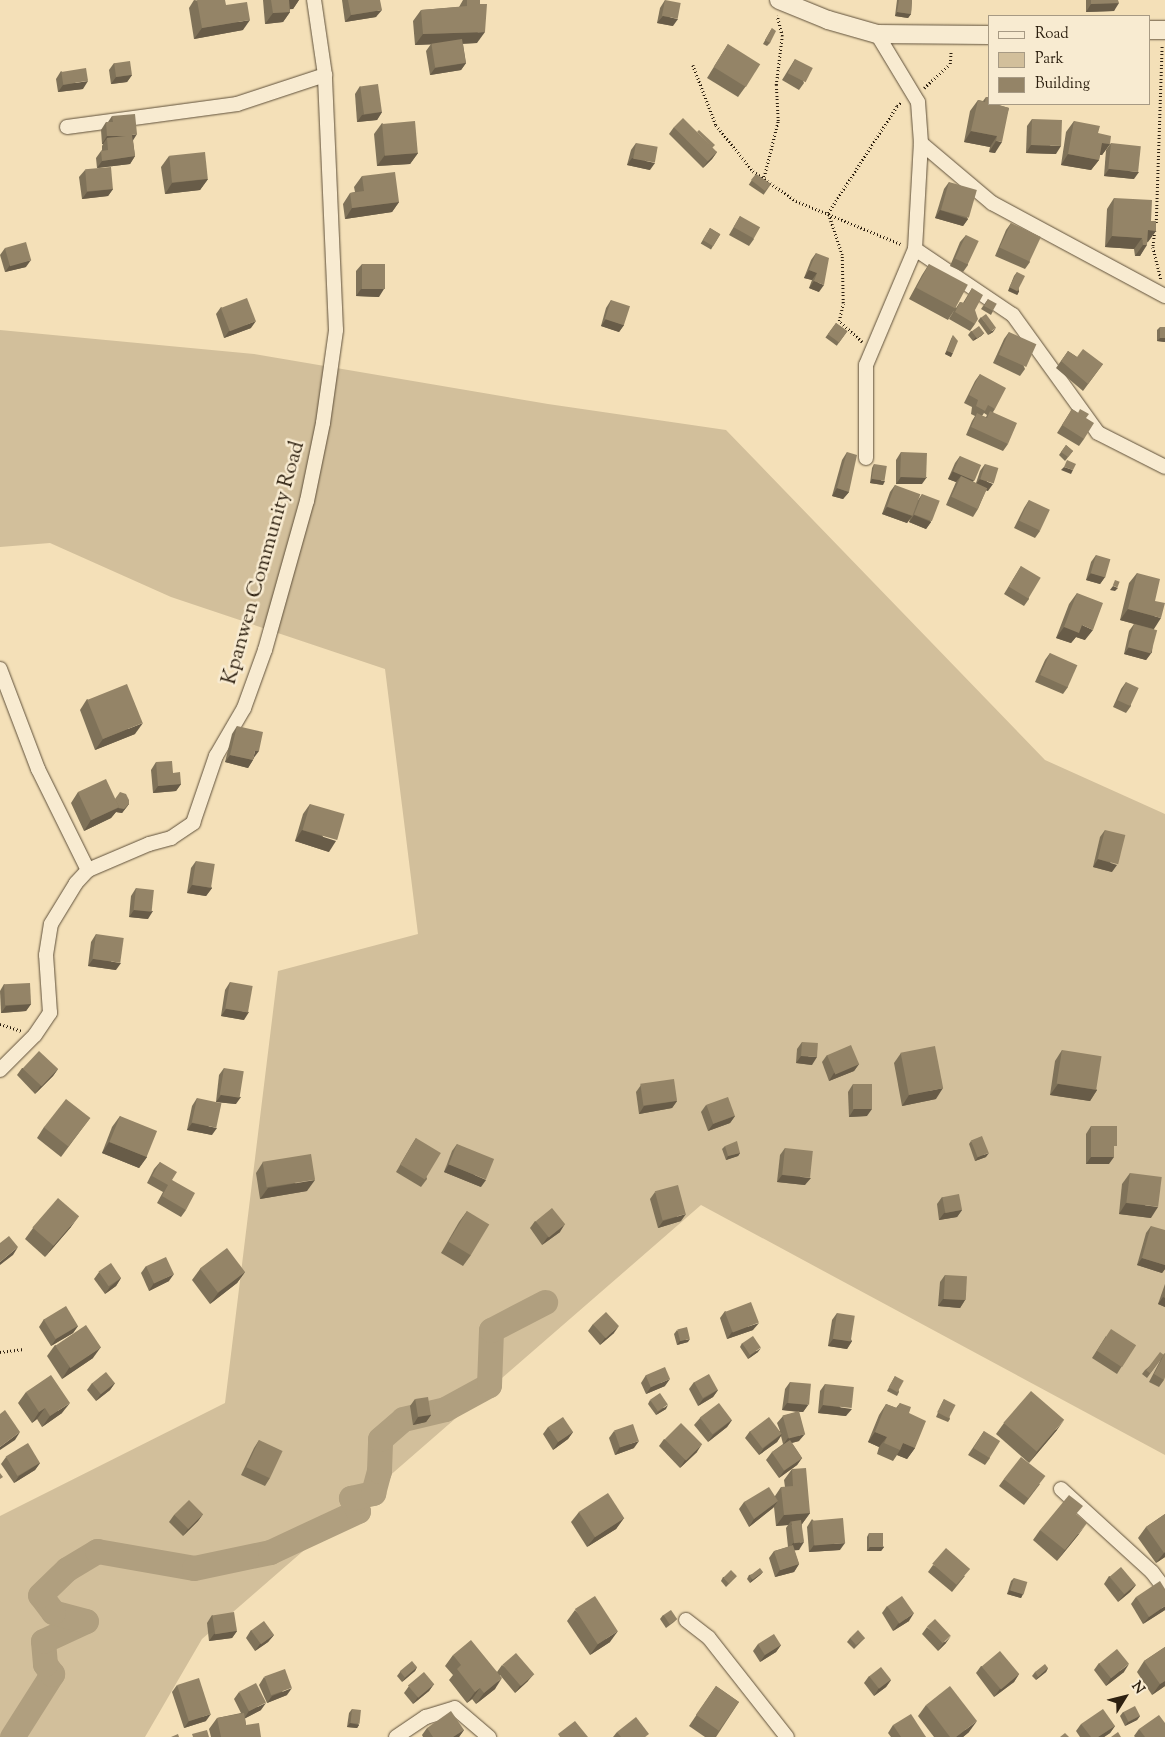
<!DOCTYPE html>
<style>
body{margin:0}
#map{position:relative;width:1165px;height:1737px;overflow:hidden;background:#f4e0b8;font-family:"Sorts Mill Goudy",serif}
div>[style]{position:absolute}
[style*='--x']{left:calc(var(--x)*1px);top:calc(var(--y)*1px);width:calc(var(--w)*1px);rotate:calc(var(--a)*1deg)}
.green>*{inset:0;background:#d2bf9b}
.river>*{height:25px;margin:-12.5px;padding:0 12.5px;transform-origin:12.5px;border-radius:12.5px;background:#b09f7f}
.path>*{height:2.5px;margin-top:-1.25px;transform-origin:0;background:repeating-linear-gradient(90deg,#2d2010 0 1px,transparent 0 3.5px)}
.roads{filter:drop-shadow(0 0 1px #5f503a) drop-shadow(0 0 1px #5f503a)}
.minor>*{height:14px;margin:-7px;padding:0 7px;transform-origin:7px;border-radius:7px;background:#f8ebd1}
.tertiary>*{height:18px;margin:-9px;padding:0 9px;transform-origin:9px;border-radius:9px;background:#f8ebd1}
.wall>*{inset:0;background:#7f7259;transform-origin:0 0}
.shaded-wall>*{inset:0;background:#685c48;transform-origin:0 0}
.building>*{inset:0;background:#948467;transform-origin:0 0}
span{translate:-50% -50%;white-space:nowrap;text-align:center;line-height:1.15;-webkit-text-stroke:5px #f8ebd1;paint-order:stroke}
.street-label{font-size:21px;color:#2d2010}
.legend{position:absolute;left:988px;top:15px;width:162px;height:90px;box-sizing:border-box;background:#f8ebd1;border:1px solid #a79a84;margin:0;padding:6px 9px;list-style:none;font-size:15px;color:#2d2010}
.legend li{display:flex;align-items:center;gap:10px;height:25px}
.legend b{width:25px;border:1px solid #a79a84}
.north{position:absolute;left:1100px;top:1672px;width:50px;height:50px;-webkit-text-stroke:4px #f8ebd1;paint-order:stroke;rotate:54deg;font-size:14px;font-weight:700;line-height:20px;text-align:center;color:#2d2010}
.north::after{content:'';display:block;margin:auto;width:18px;height:22px;background:#2d2010;clip-path:polygon(50% 0,100% 100%,50% 72%,0 100%)}
</style>
<div id="map">
<div class="green">
<div style="clip-path:polygon(0 330px,254px 354px,548px 404px,726px 430px,1045px 760px,1165px 814px,1165px 1455px,701px 1205px,202px 1639px,145px 1737px,0 1737px,0 1516px,225px 1403px,278px 971px,418px 934px,385px 669px,171px 597px,50px 543px,0 547px)"></div>
</div>
<div class="river">
<div style="--x:12;--y:1737;--w:75;--a:-57.6"></div>
<div style="--x:52;--y:1674;--w:12;--a:-125"></div>
<div style="--x:45;--y:1664;--w:23;--a:-95"></div>
<div style="--x:43;--y:1641;--w:47;--a:-24.9"></div>
<div style="--x:86;--y:1621;--w:34;--a:-165"></div>
<div style="--x:53;--y:1612;--w:21;--a:-127"></div>
<div style="--x:40;--y:1595;--w:37;--a:-44"></div>
<div style="--x:67;--y:1569;--w:35;--a:-31"></div>
<div style="--x:97;--y:1551;--w:98;--a:9.9"></div>
<div style="--x:194;--y:1568;--w:78;--a:-11.9"></div>
<div style="--x:270;--y:1552;--w:97;--a:-25"></div>
<div style="--x:358;--y:1511;--w:15;--a:-118"></div>
<div style="--x:351;--y:1498;--w:23;--a:-13"></div>
<div style="--x:373;--y:1493;--w:23;--a:-75"></div>
<div style="--x:379;--y:1471;--w:32;--a:-88"></div>
<div style="--x:380;--y:1439;--w:30;--a:-41"></div>
<div style="--x:403;--y:1419;--w:43;--a:-13.4"></div>
<div style="--x:445;--y:1409;--w:50;--a:-28.6"></div>
<div style="--x:489;--y:1385;--w:55;--a:-87.9"></div>
<div style="--x:491;--y:1330;--w:61;--a:-27.4"></div>
</div>
<div class="path">
<div style="--x:693;--y:65;--w:64;--a:69"></div>
<div style="--x:716;--y:125;--w:59;--a:51.2"></div>
<div style="--x:753;--y:171;--w:52;--a:34.9"></div>
<div style="--x:796;--y:201;--w:113;--a:22.3"></div>
<div style="--x:924;--y:88;--w:35;--a:-43"></div>
<div style="--x:950;--y:64;--w:14;--a:-86"></div>
<div style="--x:764;--y:177;--w:58;--a:-76"></div>
<div style="--x:778;--y:121;--w:36;--a:-93"></div>
<div style="--x:776;--y:85;--w:49;--a:-83"></div>
<div style="--x:782;--y:36;--w:21;--a:-104"></div>
<div style="--x:1156;--y:223;--w:177;--a:-88.1"></div>
<div style="--x:1155;--y:231;--w:16;--a:97"></div>
<div style="--x:1153;--y:247;--w:33;--a:76"></div>
<div style="--x:862;--y:342;--w:31;--a:-138"></div>
<div style="--x:839;--y:321;--w:18;--a:-77"></div>
<div style="--x:843;--y:303;--w:48;--a:-91.2"></div>
<div style="--x:842;--y:255;--w:44;--a:-108.4"></div>
<div style="--x:828;--y:213;--w:127;--a:-57.2"></div>
<div style="--x:897;--y:106;--w:6;--a:-39"></div>
<div style="--x:0;--y:1024;--w:22;--a:18"></div>
<div style="--x:0;--y:1352;--w:24;--a:-7"></div>
</div>
<div class="roads">
<div class="minor">
<div style="--x:67;--y:127;--w:172;--a:-7.7"></div>
<div style="--x:237;--y:104;--w:93;--a:-18.2"></div>
<div style="--x:325;--y:75;--w:76;--a:-98.3"></div>
<div style="--x:921;--y:143;--w:93;--a:40.2"></div>
<div style="--x:992;--y:203;--w:196;--a:28.3"></div>
<div style="--x:915;--y:249;--w:118;--a:34"></div>
<div style="--x:1013;--y:315;--w:145;--a:54.2"></div>
<div style="--x:1098;--y:433;--w:75;--a:26.9"></div>
<div style="--x:866;--y:458;--w:93;--a:-90"></div>
<div style="--x:866;--y:365;--w:126;--a:-67.1"></div>
<div style="--x:915;--y:249;--w:106;--a:-86.8"></div>
<div style="--x:921;--y:143;--w:41;--a:-94.2"></div>
<div style="--x:918;--y:102;--w:79;--a:-121.1"></div>
<div style="--x:0;--y:669;--w:107;--a:69.2"></div>
<div style="--x:38;--y:769;--w:113;--a:63.7"></div>
<div style="--x:0;--y:1070;--w:49;--a:-45"></div>
<div style="--x:35;--y:1035;--w:27;--a:-56"></div>
<div style="--x:50;--y:1013;--w:58;--a:-93.9"></div>
<div style="--x:46;--y:955;--w:31;--a:-81"></div>
<div style="--x:51;--y:924;--w:48;--a:-58.6"></div>
<div style="--x:76;--y:883;--w:18;--a:-47"></div>
<div style="--x:88;--y:870;--w:66;--a:-23.1"></div>
<div style="--x:149;--y:844;--w:23;--a:-15"></div>
<div style="--x:171;--y:838;--w:27;--a:-34"></div>
<div style="--x:193;--y:823;--w:71;--a:-71.1"></div>
<div style="--x:216;--y:756;--w:56;--a:-59.7"></div>
<div style="--x:244;--y:708;--w:62;--a:-70.1"></div>
<div style="--x:265;--y:650;--w:155;--a:-74.3"></div>
<div style="--x:307;--y:501;--w:80;--a:-78.4"></div>
<div style="--x:323;--y:423;--w:94;--a:-82"></div>
<div style="--x:336;--y:330;--w:255;--a:-92.5"></div>
<div style="--x:1061;--y:1489;--w:123;--a:42.4"></div>
<div style="--x:1152;--y:1572;--w:21;--a:53"></div>
<div style="--x:686;--y:1620;--w:29;--a:38"></div>
<div style="--x:709;--y:1638;--w:126;--a:51.8"></div>
<div style="--x:396;--y:1737;--w:36;--a:-34"></div>
<div style="--x:426;--y:1717;--w:30;--a:-17"></div>
<div style="--x:455;--y:1708;--w:45;--a:40.5"></div>
</div>
<div class="tertiary">
<div style="--x:779;--y:0;--w:53;--a:22.2"></div>
<div style="--x:828;--y:20;--w:51;--a:15.9"></div>
<div style="--x:877;--y:34;--w:112;--a:0.5"></div>
<div style="--x:1149;--y:30;--w:16;--a:0"></div>
</div>
</div>
<div class="wall">
<div style="clip-path:polygon(194px 0,226px 5px,243px 30px,194px 39px,189px 8px)"></div>
<div style="clip-path:polygon(263px 0,299px 0,293px 9px,290px 9px,290px 12px,283px 22px,265px 24px)"></div>
<div style="clip-path:polygon(342px 0,380px 0,376px 17px,345px 22px)"></div>
<div style="clip-path:polygon(463px 0,480px 0,477px 43px,463px 44px,466px 63px,461px 70px,430px 75px,426px 51px,431px 44px,415px 45px,413px 21px,421px 10px,459px 7px)"></div>
<div style="clip-path:polygon(665px 0,673px 26px,657px 23px,660px 8px)"></div>
<div style="clip-path:polygon(897px 0,912px 0,911px 14px,908px 18px,895px 16px)"></div>
<div style="clip-path:polygon(1086px 0,1118px 0,1114px 11px,1086px 12px)"></div>
<div style="clip-path:polygon(772px 28px,770px 43px,767px 46px,763px 44px)"></div>
<div style="clip-path:polygon(728px 44px,746px 86px,738px 97px,707px 78px)"></div>
<div style="clip-path:polygon(795px 59px,804px 83px,799px 90px,782px 80px)"></div>
<div style="clip-path:polygon(114px 63px,132px 75px,127px 82px,111px 84px,109px 70px)"></div>
<div style="clip-path:polygon(61px 71px,83px 89px,58px 92px,56px 79px)"></div>
<div style="clip-path:polygon(360px 86px,382px 112px,377px 120px,357px 122px,355px 94px)"></div>
<div style="clip-path:polygon(986px 97px,995px 104px,1009px 108px,995px 153px,989px 152px,990px 147px,964px 142px,970px 111px,978px 100px,983px 101px)"></div>
<div style="clip-path:polygon(112px 116px,133px 140px,135px 156px,130px 164px,97px 168px,96px 158px,101px 151px,102px 150px,102px 146px,103px 144px,102px 144px,101px 130px,106px 122px,108px 122px)"></div>
<div style="clip-path:polygon(1032px 119px,1056px 154px,1026px 153px,1027px 126px)"></div>
<div style="clip-path:polygon(1074px 121px,1110px 144px,1102px 155px,1100px 155px,1099px 160px,1091px 170px,1061px 165px,1066px 132px)"></div>
<div style="clip-path:polygon(382px 123px,418px 153px,410px 164px,377px 166px,374px 134px)"></div>
<div style="clip-path:polygon(674px 127px,717px 152px,712px 159px,703px 168px,669px 134px)"></div>
<div style="clip-path:polygon(636px 143px,650px 170px,627px 165px,631px 150px)"></div>
<div style="clip-path:polygon(1111px 143px,1134px 179px,1104px 176px,1106px 150px)"></div>
<div style="clip-path:polygon(169px 156px,208px 179px,200px 190px,165px 194px,161px 167px)"></div>
<div style="clip-path:polygon(85px 170px,113px 189px,108px 196px,82px 199px,79px 177px)"></div>
<div style="left:756px;top:174px;width:18px;height:13px;rotate:34deg"></div>
<div style="clip-path:polygon(362px 176px,399px 202px,392px 212px,345px 219px,343px 204px,350px 193px,355px 192px,354px 187px)"></div>
<div style="clip-path:polygon(949px 182px,968px 219px,963px 226px,935px 218px,944px 189px)"></div>
<div style="clip-path:polygon(1114px 198px,1151px 221px,1156px 231px,1148px 241px,1140px 256px,1135px 256px,1134px 249px,1105px 247px,1107px 209px)"></div>
<div style="clip-path:polygon(740px 216px,754px 239px,749px 246px,729px 235px)"></div>
<div style="clip-path:polygon(1011px 223px,1030px 262px,1025px 269px,995px 256px,1006px 230px)"></div>
<div style="left:710px;top:228px;width:12px;height:18px;rotate:31deg"></div>
<div style="clip-path:polygon(966px 235px,968px 265px,963px 272px,950px 266px,960px 242px)"></div>
<div style="clip-path:polygon(5px 248px,26px 267px,5px 272px,0 255px)"></div>
<div style="clip-path:polygon(816px 253px,819px 292px,809px 288px,812px 280px,804px 278px,811px 260px)"></div>
<div style="clip-path:polygon(362px 264px,379px 297px,356px 296px,356px 271px)"></div>
<div style="clip-path:polygon(929px 264px,956px 308px,960px 302px,963px 303px,972px 288px,975px 310px,975px 324px,970px 331px,949px 319px,955px 309px,948px 320px,909px 299px,922px 275px)"></div>
<div style="clip-path:polygon(1017px 272px,1019px 291px,1017px 295px,1008px 291px,1014px 276px)"></div>
<div style="clip-path:polygon(988px 299px,993px 311px,991px 315px,981px 309px)"></div>
<div style="clip-path:polygon(611px 300px,624px 325px,619px 332px,601px 326px,606px 308px)"></div>
<div style="clip-path:polygon(221px 307px,251px 328px,224px 338px,216px 314px)"></div>
<div style="clip-path:polygon(981px 317px,993px 332px,988px 335px,978px 321px)"></div>
<div style="left:836px;top:323px;width:14px;height:18px;rotate:36deg"></div>
<div style="clip-path:polygon(1160px 327px,1165px 327px,1165px 342px,1157px 341px,1157px 330px)"></div>
<div style="clip-path:polygon(971px 331px,984px 333px,981px 336px,973px 341px,968px 335px)"></div>
<div style="clip-path:polygon(1009px 332px,1025px 369px,1020px 376px,993px 363px,1004px 339px)"></div>
<div style="clip-path:polygon(953px 335px,951px 357px,945px 354px,951px 339px)"></div>
<div style="clip-path:polygon(1068px 351px,1077px 357px,1103px 364px,1083px 391px,1056px 368px)"></div>
<div style="clip-path:polygon(evenodd,980px 374px,995px 409px,993px 412px,1008px 444px,1003px 451px,966px 435px,972px 421px,975px 416px,971px 414px,972px 407px,964px 403px,975px 381px,980px 374px,984px 413px,987px 415px,986px 417px,982px 416px,984px 413px)"></div>
<div style="clip-path:polygon(1072px 409px,1086px 418px,1084px 439px,1079px 446px,1057px 433px)"></div>
<div style="clip-path:polygon(1066px 445px,1073px 451px,1065px 461px,1059px 455px)"></div>
<div style="clip-path:polygon(847px 452px,849px 492px,843px 499px,832px 496px,842px 460px)"></div>
<div style="clip-path:polygon(901px 452px,922px 484px,896px 484px,896px 460px)"></div>
<div style="clip-path:polygon(960px 456px,974px 480px,973px 482px,976px 483px,980px 471px,985px 464px,988px 491px,986px 490px,978px 509px,973px 517px,946px 505px,956px 482px,948px 479px,955px 463px)"></div>
<div style="clip-path:polygon(874px 464px,883px 485px,870px 483px,872px 468px)"></div>
<div style="clip-path:polygon(895px 485px,918px 500px,922px 494px,931px 522px,926px 529px,909px 522px,910px 519px,907px 523px,882px 514px,890px 492px)"></div>
<div style="clip-path:polygon(1029px 500px,1040px 531px,1035px 538px,1014px 528px,1024px 508px)"></div>
<div style="clip-path:polygon(1096px 555px,1105px 577px,1100px 584px,1086px 580px,1091px 562px)"></div>
<div style="clip-path:polygon(1021px 566px,1029px 599px,1024px 606px,1004px 594px)"></div>
<div style="clip-path:polygon(1137px 573px,1155px 601px,1154px 629px,1152px 652px,1146px 660px,1124px 654px,1129px 631px,1134px 624px,1120px 620px,1129px 583px)"></div>
<div style="clip-path:polygon(1077px 593px,1085px 640px,1076px 637px,1071px 643px,1056px 638px,1069px 604px)"></div>
<div style="clip-path:polygon(1050px 653px,1068px 687px,1063px 694px,1035px 682px,1045px 660px)"></div>
<div style="clip-path:polygon(1126px 682px,1131px 706px,1126px 713px,1113px 707px,1121px 689px)"></div>
<div style="clip-path:polygon(87px 699px,135px 734px,95px 750px,80px 710px)"></div>
<div style="clip-path:polygon(237px 726px,254px 758px,248px 768px,225px 762px,232px 734px)"></div>
<div style="clip-path:polygon(156px 762px,173px 773px,181px 784px,176px 791px,153px 793px,151px 770px)"></div>
<div style="clip-path:polygon(78px 792px,115px 799px,129px 804px,122px 813px,116px 812px,111px 818px,84px 831px,71px 803px)"></div>
<div style="clip-path:polygon(310px 804px,329px 852px,295px 841px,303px 814px)"></div>
<div style="clip-path:polygon(1105px 830px,1112px 872px,1093px 867px,1100px 837px)"></div>
<div style="clip-path:polygon(196px 861px,212px 888px,206px 896px,187px 893px,191px 868px)"></div>
<div style="clip-path:polygon(136px 888px,148px 919px,129px 917px,131px 896px)"></div>
<div style="clip-path:polygon(96px 934px,116px 970px,88px 966px,91px 942px)"></div>
<div style="clip-path:polygon(230px 982px,244px 1020px,221px 1016px,225px 990px)"></div>
<div style="clip-path:polygon(4px 984px,31px 1004px,26px 1011px,1px 1013px,0 991px)"></div>
<div style="clip-path:polygon(802px 1042px,812px 1065px,796px 1063px,797px 1049px)"></div>
<div style="clip-path:polygon(1062px 1050px,1097px 1090px,1090px 1101px,1050px 1095px,1055px 1061px)"></div>
<div style="clip-path:polygon(901px 1053px,936px 1099px,902px 1106px,894px 1063px)"></div>
<div style="clip-path:polygon(827px 1055px,859px 1064px,854px 1071px,829px 1081px,822px 1062px)"></div>
<div style="clip-path:polygon(22px 1068px,58px 1069px,53px 1076px,35px 1094px,17px 1075px)"></div>
<div style="clip-path:polygon(224px 1068px,236px 1104px,216px 1102px,219px 1075px)"></div>
<div style="clip-path:polygon(853px 1084px,867px 1116px,849px 1117px,848px 1092px)"></div>
<div style="clip-path:polygon(641px 1085px,677px 1101px,672px 1108px,639px 1114px,636px 1092px)"></div>
<div style="clip-path:polygon(197px 1098px,212px 1135px,187px 1130px,192px 1106px)"></div>
<div style="clip-path:polygon(706px 1105px,735px 1116px,730px 1123px,708px 1131px,701px 1112px)"></div>
<div style="clip-path:polygon(120px 1116px,147px 1157px,139px 1168px,102px 1153px,112px 1127px)"></div>
<div style="clip-path:polygon(90px 1118px,61px 1157px,37px 1138px,44px 1127px)"></div>
<div style="clip-path:polygon(1091px 1126px,1109px 1164px,1086px 1164px,1086px 1134px)"></div>
<div style="clip-path:polygon(416px 1138px,427px 1179px,421px 1187px,396px 1172px,411px 1146px)"></div>
<div style="clip-path:polygon(971px 1141px,986px 1157px,975px 1161px,969px 1144px)"></div>
<div style="clip-path:polygon(457px 1144px,481px 1187px,444px 1172px,452px 1151px)"></div>
<div style="clip-path:polygon(725px 1146px,740px 1153px,738px 1156px,726px 1160px,722px 1149px)"></div>
<div style="clip-path:polygon(785px 1148px,805px 1185px,777px 1182px,780px 1155px)"></div>
<div style="clip-path:polygon(160px 1162px,172px 1180px,186px 1210px,181px 1217px,157px 1203px,163px 1192px,147px 1183px,154px 1169px)"></div>
<div style="clip-path:polygon(263px 1162px,307px 1191px,260px 1199px,256px 1173px)"></div>
<div style="clip-path:polygon(1130px 1173px,1151px 1218px,1119px 1214px,1122px 1184px)"></div>
<div style="clip-path:polygon(655px 1192px,681px 1221px,658px 1228px,650px 1199px)"></div>
<div style="clip-path:polygon(942px 1197px,962px 1210px,957px 1217px,939px 1220px,937px 1204px)"></div>
<div style="clip-path:polygon(467px 1211px,471px 1255px,463px 1266px,441px 1253px,459px 1222px)"></div>
<div style="clip-path:polygon(535px 1221px,560px 1232px,542px 1245px,530px 1228px)"></div>
<div style="clip-path:polygon(1151px 1226px,1165px 1265px,1165px 1269px,1162px 1273px,1137px 1265px,1146px 1233px)"></div>
<div style="clip-path:polygon(71px 1227px,45px 1257px,25px 1239px,33px 1228px)"></div>
<div style="clip-path:polygon(146px 1266px,169px 1281px,149px 1291px,141px 1273px)"></div>
<div style="clip-path:polygon(200px 1269px,245px 1272px,237px 1283px,210px 1304px,192px 1280px)"></div>
<div style="clip-path:polygon(99px 1272px,121px 1278px,116px 1286px,105px 1294px,94px 1279px)"></div>
<div style="clip-path:polygon(945px 1275px,965px 1300px,960px 1308px,938px 1306px,940px 1282px)"></div>
<div style="clip-path:polygon(1165px 1284px,1165px 1307px,1158px 1304px)"></div>
<div style="clip-path:polygon(725px 1311px,753px 1330px,727px 1339px,720px 1318px)"></div>
<div style="clip-path:polygon(837px 1313px,852px 1341px,847px 1349px,828px 1346px,832px 1320px)"></div>
<div style="clip-path:polygon(44px 1319px,78px 1326px,73px 1333px,51px 1346px,39px 1327px)"></div>
<div style="clip-path:polygon(593px 1324px,614px 1333px,600px 1345px,588px 1331px)"></div>
<div style="clip-path:polygon(677px 1330px,688px 1342px,677px 1345px,674px 1334px)"></div>
<div style="clip-path:polygon(1106px 1336px,1122px 1366px,1117px 1374px,1092px 1358px)"></div>
<div style="clip-path:polygon(742px 1343px,758px 1352px,748px 1359px,740px 1347px)"></div>
<div style="clip-path:polygon(55px 1345px,93px 1358px,62px 1379px,47px 1356px)"></div>
<div style="clip-path:polygon(1165px 1353px,1164px 1380px,1159px 1387px,1149px 1382px,1161px 1359px,1147px 1378px,1142px 1374px,1145px 1370px,1163px 1355px)"></div>
<div style="clip-path:polygon(646px 1375px,665px 1386px,646px 1394px,641px 1383px)"></div>
<div style="clip-path:polygon(895px 1376px,899px 1392px,897px 1396px,887px 1391px)"></div>
<div style="clip-path:polygon(694px 1382px,718px 1390px,713px 1397px,698px 1406px,689px 1389px)"></div>
<div style="clip-path:polygon(790px 1382px,808px 1405px,803px 1412px,799px 1412px,799px 1441px,792px 1443px,802px 1458px,797px 1465px,779px 1478px,766px 1460px,772px 1452px,783px 1444px,781px 1436px,777px 1442px,759px 1455px,745px 1438px,750px 1431px,780px 1431px,777px 1423px,783px 1416px,798px 1412px,782px 1410px,785px 1389px)"></div>
<div style="clip-path:polygon(92px 1383px,115px 1383px,110px 1390px,96px 1401px,87px 1390px)"></div>
<div style="clip-path:polygon(825px 1384px,846px 1416px,818px 1413px,820px 1391px)"></div>
<div style="clip-path:polygon(26px 1392px,62px 1413px,42px 1427px,37px 1419px,32px 1423px,18px 1403px)"></div>
<div style="clip-path:polygon(415px 1399px,431px 1415px,426px 1422px,413px 1425px,410px 1406px)"></div>
<div style="clip-path:polygon(944px 1399px,950px 1419px,948px 1422px,936px 1417px,942px 1403px)"></div>
<div style="clip-path:polygon(650px 1400px,666px 1409px,656px 1415px,648px 1404px)"></div>
<div style="clip-path:polygon(900px 1403px,909px 1413px,915px 1448px,907px 1459px,897px 1455px,893px 1461px,877px 1454px,879px 1447px,868px 1442px,879px 1415px,886px 1404px,896px 1408px)"></div>
<div style="clip-path:polygon(700px 1418px,732px 1420px,727px 1427px,708px 1442px,694px 1425px)"></div>
<div style="clip-path:polygon(1004px 1423px,1057px 1430px,1029px 1463px,996px 1434px)"></div>
<div style="clip-path:polygon(548px 1427px,573px 1432px,568px 1439px,553px 1450px,543px 1434px)"></div>
<div style="clip-path:polygon(614px 1431px,634px 1448px,615px 1455px,609px 1438px)"></div>
<div style="clip-path:polygon(984px 1431px,990px 1458px,985px 1465px,968px 1455px)"></div>
<div style="clip-path:polygon(664px 1439px,697px 1452px,680px 1468px,659px 1446px)"></div>
<div style="clip-path:polygon(259px 1440px,270px 1478px,265px 1486px,241px 1475px,254px 1448px)"></div>
<div style="clip-path:polygon(6px 1457px,40px 1463px,35px 1470px,14px 1483px,1px 1464px)"></div>
<div style="clip-path:polygon(792px 1469px,810px 1513px,802px 1524px,799px 1550px,794px 1550px,799px 1564px,794px 1572px,775px 1577px,769px 1558px,774px 1551px,788px 1547px,786px 1528px,788px 1525px,776px 1526px,774px 1507px,749px 1527px,739px 1509px,744px 1502px,775px 1496px,781px 1487px,785px 1487px,784px 1480px)"></div>
<div style="clip-path:polygon(1004px 1479px,1040px 1484px,1024px 1505px,999px 1486px)"></div>
<div style="clip-path:polygon(579px 1512px,624px 1518px,616px 1529px,587px 1547px,571px 1522px)"></div>
<div style="clip-path:polygon(203px 1514px,198px 1521px,183px 1536px,169px 1522px,174px 1515px)"></div>
<div style="clip-path:polygon(1165px 1514px,1165px 1557px,1156px 1563px,1138px 1538px,1146px 1527px)"></div>
<div style="clip-path:polygon(812px 1519px,840px 1550px,809px 1552px,807px 1527px)"></div>
<div style="clip-path:polygon(1040px 1530px,1079px 1534px,1057px 1561px,1033px 1540px)"></div>
<div style="clip-path:polygon(869px 1533px,884px 1547px,881px 1551px,867px 1551px,867px 1537px)"></div>
<div style="clip-path:polygon(933px 1565px,965px 1576px,952px 1592px,928px 1572px)"></div>
<div style="clip-path:polygon(763px 1572px,760px 1575px,750px 1583px,747px 1579px,749px 1575px)"></div>
<div style="clip-path:polygon(737px 1576px,726px 1587px,721px 1581px,723px 1577px)"></div>
<div style="clip-path:polygon(1109px 1576px,1136px 1585px,1130px 1592px,1118px 1602px,1104px 1584px)"></div>
<div style="clip-path:polygon(1014px 1578px,1023px 1594px,1021px 1598px,1007px 1594px,1011px 1581px)"></div>
<div style="clip-path:polygon(1136px 1597px,1165px 1610px,1143px 1624px,1131px 1604px)"></div>
<div style="clip-path:polygon(887px 1606px,909px 1621px,893px 1631px,882px 1613px)"></div>
<div style="clip-path:polygon(575px 1610px,610px 1642px,590px 1655px,567px 1621px)"></div>
<div style="clip-path:polygon(212px 1615px,237px 1631px,232px 1638px,209px 1641px,207px 1623px)"></div>
<div style="clip-path:polygon(663px 1615px,677px 1619px,674px 1622px,666px 1628px,660px 1619px)"></div>
<div style="clip-path:polygon(927px 1627px,946px 1643px,938px 1651px,922px 1634px)"></div>
<div style="clip-path:polygon(251px 1630px,274px 1635px,268px 1642px,255px 1651px,246px 1638px)"></div>
<div style="clip-path:polygon(850px 1638px,865px 1638px,854px 1649px,847px 1642px)"></div>
<div style="clip-path:polygon(758px 1644px,781px 1645px,776px 1652px,760px 1662px,753px 1651px)"></div>
<div style="clip-path:polygon(1165px 1647px,1165px 1686px,1152px 1695px,1137px 1672px,1144px 1661px)"></div>
<div style="clip-path:polygon(453px 1655px,497px 1672px,502px 1665px,528px 1681px,515px 1693px,500px 1675px,495px 1689px,476px 1704px,472px 1699px,467px 1703px,449px 1680px,453px 1675px,445px 1666px)"></div>
<div style="clip-path:polygon(1099px 1663px,1124px 1672px,1106px 1686px,1094px 1670px)"></div>
<div style="clip-path:polygon(981px 1666px,1019px 1674px,1014px 1682px,994px 1697px,976px 1673px)"></div>
<div style="clip-path:polygon(417px 1667px,415px 1671px,402px 1682px,397px 1676px,400px 1672px)"></div>
<div style="clip-path:polygon(1048px 1668px,1046px 1672px,1036px 1680px,1032px 1676px,1035px 1672px)"></div>
<div style="clip-path:polygon(869px 1676px,891px 1680px,886px 1687px,874px 1696px,864px 1683px)"></div>
<div style="clip-path:polygon(264px 1677px,287px 1695px,267px 1703px,259px 1685px)"></div>
<div style="clip-path:polygon(434px 1684px,429px 1691px,413px 1704px,404px 1693px,409px 1686px)"></div>
<div style="clip-path:polygon(177px 1685px,206px 1721px,184px 1728px,172px 1692px)"></div>
<div style="clip-path:polygon(716px 1686px,739px 1702px,716px 1737px,705px 1737px,689px 1726px)"></div>
<div style="clip-path:polygon(239px 1692px,261px 1710px,245px 1718px,246px 1725px,261px 1737px,211px 1737px,209px 1729px,217px 1718px,241px 1713px,234px 1699px)"></div>
<div style="clip-path:polygon(926px 1705px,969px 1732px,963px 1737px,934px 1737px,918px 1716px)"></div>
<div style="clip-path:polygon(352px 1709px,359px 1725px,357px 1728px,347px 1727px,349px 1713px)"></div>
<div style="clip-path:polygon(1123px 1712px,1140px 1716px,1137px 1720px,1125px 1726px,1120px 1716px)"></div>
<div style="clip-path:polygon(1081px 1724px,1115px 1726px,1110px 1733px,1104px 1737px,1080px 1737px,1076px 1731px)"></div>
<div style="clip-path:polygon(893px 1725px,926px 1737px,891px 1737px,888px 1733px)"></div>
<div style="clip-path:polygon(427px 1728px,464px 1730px,459px 1737px,423px 1737px,422px 1735px)"></div>
<div style="clip-path:polygon(1139px 1729px,1165px 1737px,1135px 1737px,1134px 1736px)"></div>
<div style="clip-path:polygon(617px 1732px,647px 1737px,613px 1737px)"></div>
</div>
<div class="shaded-wall">
<div style="clip-path:polygon(289px 0,299px 0,293px 9px,281px 10px)"></div>
<div style="clip-path:polygon(1119px 3px,1114px 11px,1086px 12px,1091px 4px)"></div>
<div style="clip-path:polygon(382px 10px,376px 17px,345px 22px,351px 15px)"></div>
<div style="clip-path:polygon(290px 12px,283px 22px,265px 24px,273px 13px)"></div>
<div style="clip-path:polygon(897px 12px,911px 14px,908px 18px,895px 16px)"></div>
<div style="clip-path:polygon(663px 16px,678px 19px,673px 26px,657px 23px)"></div>
<div style="clip-path:polygon(250px 20px,243px 30px,194px 39px,202px 28px)"></div>
<div style="clip-path:polygon(485px 32px,477px 43px,415px 45px,423px 34px)"></div>
<div style="clip-path:polygon(466px 63px,461px 70px,430px 75px,435px 68px)"></div>
<div style="clip-path:polygon(132px 75px,127px 82px,111px 84px,116px 77px)"></div>
<div style="clip-path:polygon(88px 81px,83px 89px,58px 92px,63px 85px)"></div>
<div style="clip-path:polygon(382px 112px,377px 120px,357px 122px,362px 115px)"></div>
<div style="clip-path:polygon(971px 131px,997px 136px,990px 147px,964px 142px)"></div>
<div style="clip-path:polygon(137px 134px,132px 142px,132px 135px)"></div>
<div style="clip-path:polygon(107px 136px,126px 136px,107px 138px,103px 144px,102px 144px)"></div>
<div style="clip-path:polygon(996px 141px,1002px 142px,995px 153px,989px 152px)"></div>
<div style="clip-path:polygon(1102px 143px,1110px 144px,1102px 155px,1094px 154px)"></div>
<div style="clip-path:polygon(1031px 145px,1061px 146px,1056px 154px,1026px 153px)"></div>
<div style="clip-path:polygon(717px 152px,712px 159px,703px 168px,708px 161px)"></div>
<div style="clip-path:polygon(418px 153px,410px 164px,377px 166px,385px 155px)"></div>
<div style="clip-path:polygon(1068px 154px,1099px 160px,1091px 170px,1061px 165px)"></div>
<div style="clip-path:polygon(135px 156px,130px 164px,97px 168px,102px 161px)"></div>
<div style="clip-path:polygon(632px 158px,655px 163px,650px 170px,627px 165px)"></div>
<div style="clip-path:polygon(1109px 169px,1139px 172px,1134px 179px,1104px 176px)"></div>
<div style="clip-path:polygon(208px 179px,200px 190px,165px 194px,172px 183px)"></div>
<div style="clip-path:polygon(113px 189px,108px 196px,82px 199px,87px 192px)"></div>
<div style="clip-path:polygon(399px 202px,392px 212px,345px 219px,352px 208px)"></div>
<div style="clip-path:polygon(940px 210px,968px 219px,963px 226px,935px 218px)"></div>
<div style="clip-path:polygon(1148px 230px,1156px 231px,1148px 242px,1142px 241px)"></div>
<div style="clip-path:polygon(1112px 236px,1142px 238px,1134px 249px,1105px 247px)"></div>
<div style="clip-path:polygon(1143px 245px,1147px 245px,1140px 256px,1135px 256px)"></div>
<div style="clip-path:polygon(31px 260px,26px 267px,5px 272px,10px 265px)"></div>
<div style="clip-path:polygon(809px 270px,817px 273px,812px 280px,804px 278px)"></div>
<div style="clip-path:polygon(814px 281px,824px 285px,819px 292px,809px 288px)"></div>
<div style="left:1010px;top:287px;width:10px;height:4px;rotate:24deg"></div>
<div style="clip-path:polygon(361px 289px,384px 289px,379px 297px,356px 296px)"></div>
<div style="clip-path:polygon(606px 319px,624px 325px,619px 332px,601px 326px)"></div>
<div style="clip-path:polygon(256px 321px,251px 328px,224px 338px,229px 331px)"></div>
<div style="clip-path:polygon(996px 328px,993px 332px,988px 335px,991px 332px)"></div>
<div style="clip-path:polygon(984px 333px,981px 336px,973px 341px,975px 338px)"></div>
<div style="clip-path:polygon(1160px 338px,1165px 338px,1165px 342px,1157px 341px)"></div>
<div style="clip-path:polygon(947px 351px,953px 353px,951px 357px,945px 354px)"></div>
<div style="clip-path:polygon(1064px 467px,1073px 470px,1071px 474px,1061px 470px)"></div>
<div style="clip-path:polygon(953px 471px,974px 480px,969px 488px,961px 476px,956px 482px,948px 479px)"></div>
<div style="clip-path:polygon(901px 477px,927px 477px,922px 484px,896px 484px)"></div>
<div style="clip-path:polygon(872px 479px,885px 481px,883px 485px,870px 483px)"></div>
<div style="clip-path:polygon(980px 479px,993px 484px,988px 491px,974px 486px)"></div>
<div style="clip-path:polygon(837px 488px,849px 492px,843px 499px,832px 496px)"></div>
<div style="clip-path:polygon(887px 507px,912px 516px,907px 523px,882px 514px)"></div>
<div style="clip-path:polygon(914px 515px,931px 522px,926px 529px,909px 522px)"></div>
<div style="clip-path:polygon(1091px 573px,1105px 577px,1100px 584px,1086px 580px)"></div>
<div style="clip-path:polygon(1113px 586px,1118px 588px,1115px 591px,1110px 590px)"></div>
<div style="clip-path:polygon(1128px 609px,1161px 618px,1154px 629px,1120px 620px)"></div>
<div style="clip-path:polygon(1082px 625px,1093px 630px,1085px 640px,1076px 637px,1071px 643px,1056px 638px,1064px 627px)"></div>
<div style="clip-path:polygon(1129px 647px,1152px 652px,1146px 660px,1124px 654px)"></div>
<div style="clip-path:polygon(143px 723px,135px 734px,95px 750px,103px 739px)"></div>
<div style="clip-path:polygon(255px 751px,259px 751px,253px 759px)"></div>
<div style="clip-path:polygon(230px 755px,253px 760px,248px 768px,225px 762px)"></div>
<div style="clip-path:polygon(181px 784px,176px 791px,153px 793px,158px 786px)"></div>
<div style="clip-path:polygon(129px 804px,122px 813px,116px 812px,111px 818px,84px 831px,91px 820px,118px 808px)"></div>
<div style="clip-path:polygon(302px 830px,336px 841px,329px 852px,295px 841px)"></div>
<div style="clip-path:polygon(1098px 859px,1117px 865px,1112px 872px,1093px 867px)"></div>
<div style="clip-path:polygon(192px 885px,212px 888px,206px 896px,187px 893px)"></div>
<div style="clip-path:polygon(134px 910px,153px 911px,148px 919px,129px 917px)"></div>
<div style="clip-path:polygon(93px 959px,121px 963px,116px 970px,88px 966px)"></div>
<div style="clip-path:polygon(31px 1004px,26px 1011px,1px 1013px,6px 1006px)"></div>
<div style="clip-path:polygon(226px 1009px,249px 1012px,244px 1020px,221px 1016px)"></div>
<div style="clip-path:polygon(801px 1056px,817px 1057px,812px 1065px,796px 1063px)"></div>
<div style="clip-path:polygon(859px 1064px,854px 1071px,829px 1081px,834px 1073px)"></div>
<div style="clip-path:polygon(58px 1069px,53px 1076px,35px 1094px,40px 1087px)"></div>
<div style="clip-path:polygon(1058px 1084px,1097px 1090px,1090px 1101px,1050px 1095px)"></div>
<div style="clip-path:polygon(943px 1088px,936px 1099px,902px 1106px,909px 1095px)"></div>
<div style="clip-path:polygon(221px 1095px,241px 1097px,236px 1104px,216px 1102px)"></div>
<div style="clip-path:polygon(677px 1101px,672px 1108px,639px 1114px,644px 1106px)"></div>
<div style="clip-path:polygon(854px 1109px,872px 1109px,867px 1116px,849px 1117px)"></div>
<div style="clip-path:polygon(735px 1116px,730px 1123px,708px 1131px,713px 1124px)"></div>
<div style="clip-path:polygon(192px 1123px,217px 1128px,212px 1135px,187px 1130px)"></div>
<div style="clip-path:polygon(109px 1142px,147px 1157px,139px 1168px,102px 1153px)"></div>
<div style="clip-path:polygon(740px 1153px,738px 1156px,726px 1160px,728px 1156px)"></div>
<div style="clip-path:polygon(989px 1153px,986px 1157px,975px 1161px,978px 1157px)"></div>
<div style="clip-path:polygon(1091px 1157px,1114px 1157px,1109px 1164px,1086px 1164px)"></div>
<div style="clip-path:polygon(449px 1164px,486px 1180px,481px 1187px,444px 1172px)"></div>
<div style="clip-path:polygon(782px 1175px,811px 1178px,805px 1185px,777px 1182px)"></div>
<div style="clip-path:polygon(315px 1180px,307px 1191px,260px 1199px,268px 1188px)"></div>
<div style="clip-path:polygon(1126px 1203px,1158px 1207px,1151px 1218px,1119px 1214px)"></div>
<div style="clip-path:polygon(962px 1210px,957px 1217px,939px 1220px,944px 1213px)"></div>
<div style="clip-path:polygon(686px 1214px,681px 1221px,658px 1228px,663px 1221px)"></div>
<div style="clip-path:polygon(79px 1216px,71px 1227px,45px 1257px,53px 1246px)"></div>
<div style="clip-path:polygon(565px 1224px,560px 1232px,542px 1245px,547px 1238px)"></div>
<div style="clip-path:polygon(18px 1247px,13px 1255px,0 1265px,0 1262px)"></div>
<div style="clip-path:polygon(1142px 1258px,1165px 1265px,1165px 1269px,1162px 1273px,1137px 1265px)"></div>
<div style="clip-path:polygon(245px 1272px,237px 1283px,210px 1304px,218px 1293px)"></div>
<div style="clip-path:polygon(174px 1274px,169px 1281px,149px 1291px,154px 1283px)"></div>
<div style="clip-path:polygon(121px 1278px,116px 1286px,105px 1294px,110px 1287px)"></div>
<div style="clip-path:polygon(1163px 1297px,1165px 1298px,1165px 1307px,1158px 1304px)"></div>
<div style="clip-path:polygon(943px 1299px,965px 1300px,960px 1308px,938px 1306px)"></div>
<div style="clip-path:polygon(759px 1323px,753px 1330px,727px 1339px,732px 1332px)"></div>
<div style="clip-path:polygon(78px 1326px,73px 1333px,51px 1346px,56px 1339px)"></div>
<div style="clip-path:polygon(619px 1326px,614px 1333px,600px 1345px,605px 1338px)"></div>
<div style="clip-path:polygon(690px 1339px,688px 1342px,677px 1345px,680px 1341px)"></div>
<div style="clip-path:polygon(833px 1339px,852px 1341px,847px 1349px,828px 1346px)"></div>
<div style="clip-path:polygon(101px 1347px,93px 1358px,62px 1379px,69px 1368px)"></div>
<div style="clip-path:polygon(761px 1348px,758px 1352px,748px 1359px,751px 1355px)"></div>
<div style="clip-path:polygon(670px 1379px,665px 1386px,646px 1394px,651px 1387px)"></div>
<div style="clip-path:polygon(115px 1383px,110px 1390px,96px 1401px,101px 1394px)"></div>
<div style="clip-path:polygon(718px 1390px,713px 1397px,698px 1406px,703px 1399px)"></div>
<div style="clip-path:polygon(70px 1403px,62px 1413px,42px 1427px,50px 1416px)"></div>
<div style="clip-path:polygon(787px 1403px,808px 1405px,803px 1412px,782px 1410px)"></div>
<div style="clip-path:polygon(668px 1405px,666px 1409px,656px 1415px,658px 1412px)"></div>
<div style="clip-path:polygon(823px 1405px,852px 1409px,846px 1416px,818px 1413px)"></div>
<div style="clip-path:polygon(45px 1408px,37px 1419px,32px 1423px,39px 1412px)"></div>
<div style="clip-path:polygon(431px 1415px,426px 1422px,413px 1425px,418px 1417px)"></div>
<div style="clip-path:polygon(732px 1420px,727px 1427px,708px 1442px,713px 1435px)"></div>
<div style="clip-path:polygon(1064px 1420px,1057px 1430px,1029px 1463px,1037px 1452px)"></div>
<div style="clip-path:polygon(20px 1432px,15px 1440px,0 1450px,0 1447px)"></div>
<div style="clip-path:polygon(573px 1432px,568px 1439px,553px 1450px,558px 1442px)"></div>
<div style="clip-path:polygon(875px 1432px,887px 1437px,879px 1447px,868px 1442px)"></div>
<div style="clip-path:polygon(782px 1434px,777px 1442px,759px 1455px,764px 1448px)"></div>
<div style="clip-path:polygon(805px 1434px,799px 1441px,783px 1445px,788px 1438px)"></div>
<div style="clip-path:polygon(639px 1441px,634px 1448px,615px 1455px,620px 1447px)"></div>
<div style="clip-path:polygon(903px 1443px,915px 1448px,907px 1459px,897px 1455px,900px 1450px)"></div>
<div style="clip-path:polygon(702px 1444px,697px 1452px,680px 1468px,685px 1460px)"></div>
<div style="clip-path:polygon(802px 1458px,797px 1465px,779px 1478px,784px 1471px)"></div>
<div style="clip-path:polygon(40px 1463px,35px 1470px,14px 1483px,19px 1476px)"></div>
<div style="clip-path:polygon(778px 1501px,773px 1508px,749px 1527px,754px 1519px)"></div>
<div style="clip-path:polygon(810px 1513px,802px 1524px,791px 1525px,791px 1521px,788px 1525px,776px 1526px,784px 1515px)"></div>
<div style="clip-path:polygon(203px 1514px,198px 1521px,183px 1536px,188px 1529px)"></div>
<div style="clip-path:polygon(624px 1518px,616px 1529px,587px 1547px,595px 1537px)"></div>
<div style="clip-path:polygon(1087px 1523px,1079px 1534px,1057px 1561px,1065px 1550px)"></div>
<div style="clip-path:polygon(804px 1542px,799px 1550px,788px 1551px,793px 1543px)"></div>
<div style="clip-path:polygon(845px 1543px,840px 1550px,809px 1552px,814px 1545px)"></div>
<div style="clip-path:polygon(870px 1547px,884px 1547px,881px 1551px,867px 1551px)"></div>
<div style="clip-path:polygon(1165px 1552px,1165px 1557px,1156px 1563px,1164px 1553px)"></div>
<div style="clip-path:polygon(799px 1564px,794px 1572px,775px 1577px,780px 1570px)"></div>
<div style="clip-path:polygon(763px 1572px,760px 1575px,750px 1583px,752px 1579px)"></div>
<div style="clip-path:polygon(1136px 1585px,1130px 1592px,1118px 1602px,1124px 1595px)"></div>
<div style="clip-path:polygon(1010px 1590px,1023px 1594px,1021px 1598px,1007px 1594px)"></div>
<div style="clip-path:polygon(1165px 1606px,1165px 1610px,1143px 1624px,1149px 1617px)"></div>
<div style="clip-path:polygon(914px 1613px,909px 1621px,893px 1631px,898px 1624px)"></div>
<div style="clip-path:polygon(237px 1631px,232px 1638px,209px 1641px,214px 1634px)"></div>
<div style="clip-path:polygon(618px 1631px,610px 1642px,590px 1655px,598px 1644px)"></div>
<div style="clip-path:polygon(274px 1635px,268px 1642px,255px 1651px,260px 1644px)"></div>
<div style="clip-path:polygon(951px 1636px,946px 1643px,938px 1651px,943px 1644px)"></div>
<div style="clip-path:polygon(781px 1645px,776px 1652px,760px 1662px,765px 1655px)"></div>
<div style="clip-path:polygon(1129px 1664px,1124px 1672px,1106px 1686px,1111px 1678px)"></div>
<div style="clip-path:polygon(417px 1667px,415px 1671px,402px 1682px,405px 1678px)"></div>
<div style="clip-path:polygon(1048px 1668px,1046px 1672px,1036px 1680px,1038px 1677px)"></div>
<div style="clip-path:polygon(534px 1674px,528px 1681px,515px 1693px,520px 1686px)"></div>
<div style="clip-path:polygon(1019px 1674px,1014px 1682px,994px 1697px,1000px 1689px)"></div>
<div style="clip-path:polygon(502px 1678px,495px 1689px,476px 1704px,484px 1693px)"></div>
<div style="clip-path:polygon(891px 1680px,886px 1687px,874px 1696px,879px 1688px)"></div>
<div style="clip-path:polygon(1165px 1681px,1165px 1686px,1152px 1695px,1160px 1684px)"></div>
<div style="clip-path:polygon(434px 1684px,429px 1691px,413px 1704px,418px 1697px)"></div>
<div style="clip-path:polygon(292px 1688px,287px 1695px,267px 1703px,272px 1696px)"></div>
<div style="clip-path:polygon(480px 1688px,472px 1699px,467px 1703px,475px 1692px)"></div>
<div style="clip-path:polygon(266px 1703px,261px 1710px,244px 1719px,249px 1711px)"></div>
<div style="clip-path:polygon(211px 1714px,206px 1721px,184px 1728px,189px 1721px)"></div>
<div style="clip-path:polygon(1140px 1716px,1137px 1720px,1125px 1726px,1128px 1722px)"></div>
<div style="clip-path:polygon(977px 1721px,969px 1732px,963px 1737px,956px 1737px)"></div>
<div style="clip-path:polygon(350px 1723px,359px 1725px,357px 1728px,347px 1727px)"></div>
<div style="clip-path:polygon(1115px 1726px,1110px 1733px,1104px 1737px,1098px 1737px)"></div>
<div style="clip-path:polygon(464px 1730px,459px 1737px,453px 1737px)"></div>
</div>
<div class="building">
<div style="clip-path:polygon(197px 0,225px 0,226px 5px,247px 2px,250px 20px,202px 28px)"></div>
<div style="clip-path:polygon(271px 0,289px 0,290px 12px,273px 13px)"></div>
<div style="clip-path:polygon(348px 0,380px 0,382px 10px,351px 15px)"></div>
<div style="clip-path:polygon(467px 0,480px 0,480px 4px,487px 4px,485px 32px,423px 34px,421px 10px,467px 6px)"></div>
<div style="left:665px;top:0;width:16px;height:16px;rotate:11deg"></div>
<div style="clip-path:polygon(899px 0,912px 0,911px 14px,897px 12px)"></div>
<div style="clip-path:polygon(1091px 0,1118px 0,1119px 3px,1091px 4px)"></div>
<div style="clip-path:polygon(772px 28px,776px 31px,770px 43px,765px 40px)"></div>
<div style="left:462px;top:39px;width:24px;height:31px;rotate:81deg"></div>
<div style="left:728px;top:44px;width:38px;height:27px;rotate:32deg"></div>
<div style="left:795px;top:59px;width:20px;height:16px;rotate:27deg"></div>
<div style="left:130px;top:61px;width:14px;height:16px;rotate:82deg"></div>
<div style="left:86px;top:68px;width:13px;height:25px;rotate:81deg"></div>
<div style="left:378px;top:84px;width:28px;height:18px;rotate:82deg"></div>
<div style="clip-path:polygon(986px 97px,989px 97px,989px 104px,995px 104px,1009px 108px,1002px 142px,996px 141px,997px 136px,971px 131px,978px 100px,985px 102px)"></div>
<div style="clip-path:polygon(135px 114px,137px 134px,132px 135px,135px 156px,102px 161px,101px 151px,108px 150px,107px 138px,126px 136px,107px 136px,106px 122px,113px 122px,112px 116px)"></div>
<div style="left:683px;top:118px;width:48px;height:13px;rotate:45deg"></div>
<div style="left:1032px;top:119px;width:30px;height:26px;rotate:2deg"></div>
<div style="left:415px;top:121px;width:32px;height:33px;rotate:85deg"></div>
<div style="clip-path:polygon(1074px 121px,1100px 126px,1098px 133px,1111px 136px,1110px 144px,1102px 143px,1099px 160px,1068px 154px)"></div>
<div style="clip-path:polygon(699px 130px,715px 145px,712px 148px,697px 132px)"></div>
<div style="left:636px;top:143px;width:22px;height:16px;rotate:10deg"></div>
<div style="left:1111px;top:143px;width:30px;height:26px;rotate:6deg"></div>
<div style="left:205px;top:152px;width:27px;height:36px;rotate:84deg"></div>
<div style="left:111px;top:167px;width:22px;height:26px;rotate:85deg"></div>
<div style="clip-path:polygon(395px 172px,399px 202px,352px 208px,350px 193px,364px 191px,362px 176px)"></div>
<div style="clip-path:polygon(756px 174px,771px 184px,765px 191px,751px 180px)"></div>
<div style="left:949px;top:182px;width:29px;height:29px;rotate:16deg"></div>
<div style="clip-path:polygon(1114px 198px,1152px 200px,1151px 221px,1156px 221px,1156px 231px,1148px 230px,1147px 245px,1143px 245px,1142px 238px,1112px 236px)"></div>
<div style="left:740px;top:216px;width:23px;height:13px;rotate:29deg"></div>
<div style="left:1011px;top:223px;width:33px;height:27px;rotate:25deg"></div>
<div style="left:710px;top:228px;width:12px;height:14px;rotate:31deg"></div>
<div style="left:966px;top:235px;width:14px;height:26px;rotate:25deg"></div>
<div style="left:26px;top:242px;width:19px;height:22px;rotate:74deg"></div>
<div style="clip-path:polygon(816px 253px,829px 258px,824px 285px,814px 281px,817px 273px,809px 270px)"></div>
<div style="left:362px;top:264px;width:23px;height:25px"></div>
<div style="left:929px;top:264px;width:44px;height:27px;rotate:28deg"></div>
<div style="left:1017px;top:272px;width:9px;height:17px;rotate:27deg"></div>
<div style="clip-path:polygon(972px 288px,983px 295px,975px 310px,978px 319px,975px 324px,955px 312px,960px 302px,964px 303px)"></div>
<div style="left:247px;top:298px;width:25px;height:28px;rotate:69deg"></div>
<div style="left:988px;top:299px;width:10px;height:8px;rotate:29deg"></div>
<div style="left:611px;top:300px;width:20px;height:20px;rotate:18deg"></div>
<div style="left:986px;top:314px;width:17px;height:6px;rotate:54deg"></div>
<div style="left:836px;top:323px;width:14px;height:14px;rotate:36deg"></div>
<div style="left:979px;top:326px;width:9px;height:9px;rotate:54deg"></div>
<div style="left:1160px;top:327px;width:5px;height:11px"></div>
<div style="left:1009px;top:332px;width:30px;height:25px;rotate:24deg"></div>
<div style="clip-path:polygon(953px 335px,958px 341px,953px 353px,947px 351px)"></div>
<div style="clip-path:polygon(1083px 349px,1103px 364px,1088px 384px,1061px 361px,1068px 351px,1077px 357px)"></div>
<div style="clip-path:polygon(980px 374px,1006px 388px,995px 409px,988px 405px,985px 411px,976px 406px,978px 400px,969px 395px)"></div>
<div style="clip-path:polygon(1072px 409px,1078px 413px,1080px 409px,1089px 414px,1086px 418px,1094px 423px,1084px 439px,1062px 425px)"></div>
<div style="clip-path:polygon(990px 411px,1017px 423px,1008px 444px,971px 427px,977px 413px,987px 418px)"></div>
<div style="clip-path:polygon(1066px 445px,1073px 451px,1068px 457px,1061px 452px)"></div>
<div style="clip-path:polygon(847px 452px,857px 455px,849px 492px,837px 488px)"></div>
<div style="left:901px;top:452px;width:26px;height:25px;rotate:2deg"></div>
<div style="left:960px;top:456px;width:23px;height:17px;rotate:23deg"></div>
<div style="clip-path:polygon(1067px 460px,1076px 464px,1073px 470px,1064px 467px)"></div>
<div style="left:874px;top:464px;width:13px;height:15px;rotate:9deg"></div>
<div style="left:985px;top:464px;width:14px;height:16px;rotate:17deg"></div>
<div style="left:961px;top:476px;width:29px;height:23px;rotate:25deg"></div>
<div style="left:895px;top:485px;width:27px;height:23px;rotate:20deg"></div>
<div style="left:922px;top:494px;width:19px;height:22px;rotate:21deg"></div>
<div style="left:1029px;top:500px;width:23px;height:23px;rotate:25deg"></div>
<div style="left:1096px;top:555px;width:15px;height:19px;rotate:16deg"></div>
<div style="left:1021px;top:566px;width:23px;height:24px;rotate:31deg"></div>
<div style="clip-path:polygon(1137px 573px,1160px 579px,1155px 601px,1165px 603px,1161px 618px,1128px 609px)"></div>
<div style="left:1115px;top:580px;width:5px;height:6px;rotate:22deg"></div>
<div style="clip-path:polygon(1077px 593px,1103px 603px,1093px 630px,1082px 625px,1079px 633px,1064px 627px)"></div>
<div style="left:1134px;top:624px;width:24px;height:24px;rotate:15deg"></div>
<div style="left:1050px;top:653px;width:30px;height:24px;rotate:24deg"></div>
<div style="left:1126px;top:682px;width:14px;height:20px;rotate:25deg"></div>
<div style="left:127px;top:684px;width:42px;height:43px;rotate:68deg"></div>
<div style="clip-path:polygon(237px 726px,263px 732px,259px 751px,255px 751px,253px 760px,230px 755px)"></div>
<div style="clip-path:polygon(172px 761px,173px 773px,180px 772px,181px 784px,158px 786px,156px 762px)"></div>
<div style="left:106px;top:779px;width:31px;height:31px;rotate:65deg"></div>
<div style="clip-path:polygon(120px 792px,126px 794px,129px 800px,129px 804px,124px 809px,118px 808px,119px 807px,115px 799px)"></div>
<div style="left:310px;top:804px;width:36px;height:27px;rotate:16deg"></div>
<div style="left:1105px;top:830px;width:21px;height:30px;rotate:14deg"></div>
<div style="left:196px;top:861px;width:19px;height:24px;rotate:9deg"></div>
<div style="left:136px;top:888px;width:18px;height:22px;rotate:6deg"></div>
<div style="left:96px;top:934px;width:28px;height:25px;rotate:8deg"></div>
<div style="left:230px;top:982px;width:23px;height:27px;rotate:10deg"></div>
<div style="left:30px;top:983px;width:21px;height:26px;rotate:87deg"></div>
<div style="left:802px;top:1042px;width:16px;height:14px;rotate:4deg"></div>
<div style="left:851px;top:1045px;width:21px;height:26px;rotate:67deg"></div>
<div style="left:935px;top:1046px;width:43px;height:35px;rotate:79deg"></div>
<div style="left:1062px;top:1050px;width:40px;height:34px;rotate:9deg"></div>
<div style="left:39px;top:1051px;width:26px;height:24px;rotate:43deg"></div>
<div style="left:224px;top:1068px;width:20px;height:27px;rotate:9deg"></div>
<div style="left:674px;top:1079px;width:22px;height:34px;rotate:82deg"></div>
<div style="left:853px;top:1084px;width:19px;height:25px"></div>
<div style="left:728px;top:1097px;width:20px;height:23px;rotate:70deg"></div>
<div style="left:197px;top:1098px;width:25px;height:25px;rotate:12deg"></div>
<div style="left:66px;top:1099px;width:31px;height:36px;rotate:38deg"></div>
<div style="left:120px;top:1116px;width:40px;height:28px;rotate:22deg"></div>
<div style="clip-path:polygon(1091px 1126px,1117px 1126px,1117px 1146px,1114px 1146px,1114px 1157px,1091px 1157px)"></div>
<div style="left:982px;top:1136px;width:18px;height:12px;rotate:68deg"></div>
<div style="left:416px;top:1138px;width:29px;height:31px;rotate:31deg"></div>
<div style="clip-path:polygon(737px 1141px,740px 1153px,728px 1156px,725px 1146px)"></div>
<div style="left:457px;top:1144px;width:40px;height:22px;rotate:22deg"></div>
<div style="left:785px;top:1148px;width:28px;height:27px;rotate:6deg"></div>
<div style="left:311px;top:1154px;width:26px;height:49px;rotate:81deg"></div>
<div style="clip-path:polygon(160px 1162px,177px 1172px,172px 1180px,195px 1193px,186px 1210px,162px 1196px,168px 1185px,152px 1176px)"></div>
<div style="left:1130px;top:1173px;width:32px;height:30px;rotate:7deg"></div>
<div style="left:678px;top:1185px;width:30px;height:24px;rotate:75deg"></div>
<div style="left:959px;top:1194px;width:16px;height:17px;rotate:79deg"></div>
<div style="left:58px;top:1198px;width:28px;height:39px;rotate:41deg"></div>
<div style="left:552px;top:1208px;width:21px;height:21px;rotate:51deg"></div>
<div style="left:467px;top:1211px;width:26px;height:36px;rotate:31deg"></div>
<div style="clip-path:polygon(1151px 1226px,1165px 1230px,1165px 1265px,1142px 1258px)"></div>
<div style="clip-path:polygon(9px 1236px,18px 1247px,0 1262px,0 1243px)"></div>
<div style="left:227px;top:1248px;width:30px;height:34px;rotate:53deg"></div>
<div style="left:166px;top:1257px;width:19px;height:22px;rotate:65deg"></div>
<div style="left:111px;top:1263px;width:18px;height:15px;rotate:56deg"></div>
<div style="left:945px;top:1275px;width:22px;height:24px;rotate:3deg"></div>
<div style="left:751px;top:1302px;width:22px;height:28px;rotate:69deg"></div>
<div style="left:66px;top:1306px;width:23px;height:26px;rotate:59deg"></div>
<div style="left:606px;top:1312px;width:19px;height:18px;rotate:47deg"></div>
<div style="left:837px;top:1313px;width:18px;height:26px;rotate:9deg"></div>
<div style="left:86px;top:1325px;width:27px;height:37px;rotate:56deg"></div>
<div style="left:687px;top:1327px;width:12px;height:10px;rotate:76deg"></div>
<div style="left:1111px;top:1329px;width:30px;height:26px;rotate:33deg"></div>
<div style="left:753px;top:1336px;width:14px;height:13px;rotate:56deg"></div>
<div style="left:1160px;top:1352px;width:5px;height:23px;rotate:37deg"></div>
<div style="clip-path:polygon(1165px 1353px,1165px 1377px,1164px 1380px,1154px 1374px)"></div>
<div style="left:665px;top:1367px;width:13px;height:21px;rotate:67deg"></div>
<div style="left:106px;top:1372px;width:14px;height:18px;rotate:51deg"></div>
<div style="left:709px;top:1374px;width:18px;height:17px;rotate:61deg"></div>
<div style="clip-path:polygon(51px 1375px,70px 1403px,50px 1416px,45px 1408px,39px 1412px,26px 1392px)"></div>
<div style="left:895px;top:1376px;width:10px;height:13px;rotate:29deg"></div>
<div style="left:790px;top:1382px;width:21px;height:21px;rotate:5deg"></div>
<div style="left:825px;top:1384px;width:29px;height:21px;rotate:6deg"></div>
<div style="left:1031px;top:1391px;width:44px;height:42px;rotate:41deg"></div>
<div style="left:660px;top:1393px;width:14px;height:12px;rotate:56deg"></div>
<div style="left:428px;top:1397px;width:18px;height:13px;rotate:81deg"></div>
<div style="left:944px;top:1399px;width:13px;height:15px;rotate:27deg"></div>
<div style="left:719px;top:1403px;width:21px;height:24px;rotate:53deg"></div>
<div style="clip-path:polygon(900px 1403px,911px 1407px,909px 1413px,926px 1421px,915px 1448px,903px 1443px,900px 1450px,884px 1443px,887px 1437px,875px 1432px,886px 1404px,897px 1408px)"></div>
<div style="clip-path:polygon(5px 1410px,20px 1432px,0 1447px,0 1414px)"></div>
<div style="left:799px;top:1411px;width:24px;height:17px;rotate:75deg"></div>
<div style="left:563px;top:1417px;width:18px;height:18px;rotate:56deg"></div>
<div style="left:769px;top:1417px;width:21px;height:24px;rotate:53deg"></div>
<div style="left:681px;top:1423px;width:30px;height:23px;rotate:45deg"></div>
<div style="left:633px;top:1424px;width:18px;height:20px;rotate:71deg"></div>
<div style="left:984px;top:1431px;width:19px;height:20px;rotate:32deg"></div>
<div style="left:259px;top:1440px;width:26px;height:30px;rotate:25deg"></div>
<div style="left:790px;top:1440px;width:22px;height:22px;rotate:56deg"></div>
<div style="left:28px;top:1443px;width:23px;height:26px;rotate:59deg"></div>
<div style="left:1021px;top:1457px;width:31px;height:28px;rotate:38deg"></div>
<div style="clip-path:polygon(806px 1468px,810px 1513px,784px 1515px,781px 1487px,793px 1486px,792px 1469px)"></div>
<div style="clip-path:polygon(0 1473px,3px 1477px,0 1479px)"></div>
<div style="clip-path:polygon(769px 1487px,778px 1501px,754px 1519px,744px 1502px)"></div>
<div style="left:608px;top:1493px;width:30px;height:35px;rotate:57deg"></div>
<div style="clip-path:polygon(1069px 1495px,1083px 1506px,1076px 1514px,1087px 1523px,1065px 1550px,1040px 1530px)"></div>
<div style="left:189px;top:1500px;width:20px;height:21px;rotate:45deg"></div>
<div style="clip-path:polygon(1165px 1514px,1165px 1552px,1164px 1553px,1146px 1527px)"></div>
<div style="left:843px;top:1518px;width:25px;height:31px;rotate:85deg"></div>
<div style="left:801px;top:1520px;width:22px;height:10px;rotate:82deg"></div>
<div style="left:869px;top:1533px;width:14px;height:14px"></div>
<div style="left:793px;top:1545px;width:20px;height:20px;rotate:72deg"></div>
<div style="left:946px;top:1548px;width:32px;height:21px;rotate:41deg"></div>
<div style="left:1121px;top:1567px;width:23px;height:15px;rotate:50deg"></div>
<div style="left:760px;top:1568px;width:5px;height:13px;rotate:53deg"></div>
<div style="left:731px;top:1570px;width:8px;height:11px;rotate:45deg"></div>
<div style="left:1014px;top:1578px;width:14px;height:13px;rotate:17deg"></div>
<div style="clip-path:polygon(1160px 1581px,1165px 1589px,1165px 1606px,1149px 1617px,1136px 1597px)"></div>
<div style="left:595px;top:1596px;width:42px;height:24px;rotate:57deg"></div>
<div style="left:902px;top:1596px;width:21px;height:18px;rotate:55deg"></div>
<div style="left:671px;top:1610px;width:11px;height:9px;rotate:56deg"></div>
<div style="left:234px;top:1612px;width:19px;height:22px;rotate:81deg"></div>
<div style="left:935px;top:1619px;width:23px;height:11px;rotate:47deg"></div>
<div style="left:264px;top:1621px;width:17px;height:16px;rotate:54deg"></div>
<div style="clip-path:polygon(858px 1630px,865px 1638px,856px 1645px,850px 1638px)"></div>
<div style="left:774px;top:1634px;width:13px;height:19px;rotate:58deg"></div>
<div style="clip-path:polygon(471px 1640px,502px 1678px,484px 1693px,480px 1688px,475px 1692px,457px 1669px,461px 1665px,453px 1655px)"></div>
<div style="clip-path:polygon(1165px 1647px,1165px 1681px,1160px 1684px,1144px 1661px)"></div>
<div style="left:1117px;top:1649px;width:19px;height:23px;rotate:51deg"></div>
<div style="left:1000px;top:1651px;width:30px;height:24px;rotate:50deg"></div>
<div style="left:516px;top:1653px;width:28px;height:18px;rotate:49deg"></div>
<div style="left:412px;top:1661px;width:8px;height:16px;rotate:50deg"></div>
<div style="clip-path:polygon(1045px 1664px,1048px 1668px,1038px 1677px,1035px 1672px)"></div>
<div style="left:881px;top:1667px;width:16px;height:15px;rotate:52deg"></div>
<div style="left:285px;top:1669px;width:20px;height:22px;rotate:70deg"></div>
<div style="left:424px;top:1672px;width:16px;height:21px;rotate:50deg"></div>
<div style="left:199px;top:1678px;width:38px;height:23px;rotate:72deg"></div>
<div style="left:256px;top:1683px;width:22px;height:19px;rotate:63deg"></div>
<div style="left:716px;top:1686px;width:28px;height:35px;rotate:35deg"></div>
<div style="clip-path:polygon(950px 1686px,977px 1721px,956px 1737px,950px 1737px,926px 1705px)"></div>
<div style="left:1135px;top:1706px;width:11px;height:13px;rotate:63deg"></div>
<div style="left:352px;top:1709px;width:9px;height:14px;rotate:6deg"></div>
<div style="clip-path:polygon(1103px 1709px,1115px 1726px,1098px 1737px,1091px 1737px,1081px 1724px)"></div>
<div style="clip-path:polygon(451px 1711px,464px 1730px,453px 1737px,433px 1737px,427px 1728px)"></div>
<div style="clip-path:polygon(244px 1713px,246px 1725px,259px 1723px,261px 1737px,221px 1737px,217px 1718px)"></div>
<div style="clip-path:polygon(911px 1714px,926px 1737px,901px 1737px,893px 1725px)"></div>
<div style="clip-path:polygon(1159px 1715px,1165px 1723px,1165px 1737px,1145px 1737px,1139px 1729px)"></div>
<div style="clip-path:polygon(636px 1717px,649px 1734px,645px 1737px,621px 1737px,617px 1732px)"></div>
<div style="clip-path:polygon(575px 1721px,588px 1737px,560px 1737px,558px 1734px)"></div>
<div style="clip-path:polygon(207px 1730px,209px 1737px,193px 1737px,192px 1734px)"></div>
<div style="clip-path:polygon(1118px 1732px,1121px 1737px,1111px 1737px)"></div>
<div style="clip-path:polygon(1065px 1733px,1069px 1737px,1060px 1737px)"></div>
<div style="clip-path:polygon(178px 1734px,179px 1737px,171px 1737px)"></div>
</div>
<div class="street-label">
<span style="left:264px;top:563px;rotate:-74deg">Kpanwen Community Road</span>
</div>
<ul class="legend">
<li><b style="height:6px;background:#f8ebd1"></b>Road</li>
<li><b style="height:14px;background:#d2bf9b"></b>Park</li>
<li><b style="height:14px;background:#948467"></b>Building</li>
</ul>
<div class="north">N</div>
</div>
